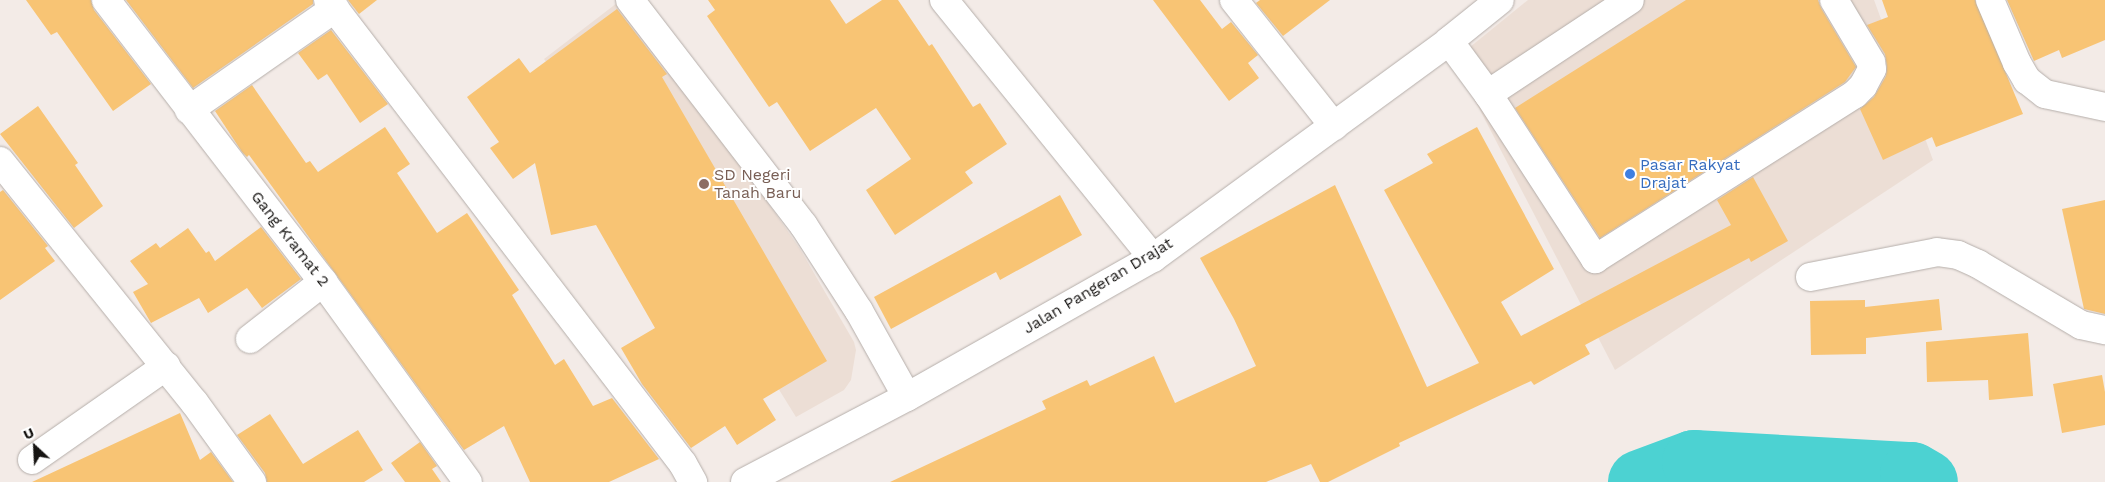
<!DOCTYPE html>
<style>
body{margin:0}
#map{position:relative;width:2105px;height:482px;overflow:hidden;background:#f3ebe7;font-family:"Work Sans",sans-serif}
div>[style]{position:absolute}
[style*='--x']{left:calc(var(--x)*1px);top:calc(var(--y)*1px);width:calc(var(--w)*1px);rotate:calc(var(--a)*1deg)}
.built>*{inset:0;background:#ecded5}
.river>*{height:64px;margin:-32px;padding:0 32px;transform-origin:32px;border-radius:32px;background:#4cd2d2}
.building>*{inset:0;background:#f8c474}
.roads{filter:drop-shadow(0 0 1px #b5aeaa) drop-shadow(0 0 1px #b5aeaa)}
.minor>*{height:28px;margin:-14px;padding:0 14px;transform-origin:14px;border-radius:14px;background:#fff}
.dots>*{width:14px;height:14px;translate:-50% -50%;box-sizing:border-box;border:2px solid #fff;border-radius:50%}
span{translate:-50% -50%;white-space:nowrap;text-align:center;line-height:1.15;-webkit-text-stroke:4px #fff;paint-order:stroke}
.shop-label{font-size:16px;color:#366cbe}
.left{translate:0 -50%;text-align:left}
.education-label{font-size:16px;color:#785e54}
.street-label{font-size:16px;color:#161412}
.north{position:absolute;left:10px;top:422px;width:50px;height:50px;-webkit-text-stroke:4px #fff;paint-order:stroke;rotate:335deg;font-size:14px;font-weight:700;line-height:20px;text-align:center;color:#161412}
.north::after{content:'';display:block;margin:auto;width:18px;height:22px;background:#161412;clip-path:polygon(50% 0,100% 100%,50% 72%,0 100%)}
</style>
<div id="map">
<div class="built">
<div style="clip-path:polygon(1528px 0,1874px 0,1933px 160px,1615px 370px,1454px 60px)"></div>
<div style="clip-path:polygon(617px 3px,720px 133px,800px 249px,854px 342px,856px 350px,851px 380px,844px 390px,796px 417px,620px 134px,607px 142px,544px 59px)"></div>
</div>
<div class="river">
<div style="--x:1640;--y:482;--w:58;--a:-20.3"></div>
<div style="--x:1694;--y:462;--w:218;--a:3.2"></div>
<div style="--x:1912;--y:474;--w:16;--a:30"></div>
</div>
<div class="building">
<div style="clip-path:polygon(26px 0,91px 0,94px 10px,151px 84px,113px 111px,57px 32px,51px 35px)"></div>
<div style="clip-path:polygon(126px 0,313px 0,313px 4px,193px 88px)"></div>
<div style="clip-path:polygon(348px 0,377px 0,359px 14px)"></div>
<div style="clip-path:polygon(708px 0,830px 0,846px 24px,882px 0,898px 0,929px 46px,932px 44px,973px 107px,980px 103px,1007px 144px,965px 172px,973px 183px,895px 235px,866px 190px,911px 159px,876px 108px,810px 151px,777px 102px,769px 107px,707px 16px,715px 10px)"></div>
<div style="clip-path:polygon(1153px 0,1200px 0,1222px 29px,1231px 22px,1258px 55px,1248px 63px,1259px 78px,1229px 101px)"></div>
<div style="clip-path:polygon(1260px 0,1330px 0,1283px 36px,1256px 3px)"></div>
<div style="clip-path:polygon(1686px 0,1818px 0,1821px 8px,1856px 67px,1845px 82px,1600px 238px,1515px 108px)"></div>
<div style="clip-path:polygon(1882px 0,1975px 0,2023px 114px,1936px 147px,1932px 137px,1883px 160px,1860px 109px,1874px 97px,1886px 76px,1887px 67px,1885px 54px,1867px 25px,1888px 17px)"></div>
<div style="clip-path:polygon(2007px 0,2105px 0,2105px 40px,2062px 58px,2059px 50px,2034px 61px)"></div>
<div style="clip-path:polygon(617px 9px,667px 74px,662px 77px,827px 361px,763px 399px,776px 420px,737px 445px,725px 426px,691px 448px,642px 384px,621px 348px,655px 328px,596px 225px,551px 235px,535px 163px,513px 179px,490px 148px,499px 142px,467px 97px,519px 58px,530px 73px)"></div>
<div style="clip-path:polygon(331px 30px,388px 104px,360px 123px,327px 74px,318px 80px,298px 53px)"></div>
<div style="clip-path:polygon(252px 85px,306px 163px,310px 161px,318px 172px,385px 127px,410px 164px,397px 173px,437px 233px,467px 213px,519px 290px,512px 295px,555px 365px,564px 359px,593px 406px,612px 398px,659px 459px,609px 482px,530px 482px,504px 426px,464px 450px,249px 155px,247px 157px,242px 152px,215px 111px)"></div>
<div style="clip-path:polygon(38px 106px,78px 163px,75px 165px,103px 206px,74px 228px,0 134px)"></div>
<div style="clip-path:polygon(1477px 127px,1554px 269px,1501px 302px,1521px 336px,1731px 225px,1717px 200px,1753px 177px,1788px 241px,1751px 262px,1749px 258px,1585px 345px,1590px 354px,1534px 385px,1531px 381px,1399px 443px,1400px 446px,1328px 482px,1320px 482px,1311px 464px,1266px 482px,890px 482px,1046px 409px,1042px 401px,1087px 380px,1090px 386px,1154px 356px,1175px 403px,1256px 366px,1234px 319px,1200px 258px,1335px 185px,1427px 387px,1479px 363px,1384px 190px,1433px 163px,1427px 154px)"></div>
<div style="clip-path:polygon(3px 190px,48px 246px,45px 248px,55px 261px,0 300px,0 192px)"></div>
<div style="clip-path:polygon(1060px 195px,1082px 235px,1000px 280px,996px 272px,891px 329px,874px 297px)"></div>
<div style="clip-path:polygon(2105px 200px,2105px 314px,2084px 309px,2062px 209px)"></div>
<div style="clip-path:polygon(261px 227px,301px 279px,262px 308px,247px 288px,208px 313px,199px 298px,151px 323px,133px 292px,148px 284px,130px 261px,156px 243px,160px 248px,188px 228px,206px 253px,209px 251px,215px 261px)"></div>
<div style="clip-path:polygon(1939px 299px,1942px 330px,1866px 338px,1866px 354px,1811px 355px,1810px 301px,1865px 300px,1865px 307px)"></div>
<div style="clip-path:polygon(2028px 333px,2033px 396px,1989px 400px,1988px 380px,1927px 382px,1926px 342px)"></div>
<div style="clip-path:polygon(2102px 375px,2105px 392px,2105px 425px,2062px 433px,2053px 384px)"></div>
<div style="clip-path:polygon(180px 413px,200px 460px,211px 452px,233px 482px,32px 482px)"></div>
<div style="clip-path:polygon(270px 414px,303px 464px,358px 430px,383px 470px,364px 482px,267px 482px,265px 473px,237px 435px)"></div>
<div style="clip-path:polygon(420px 442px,437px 466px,432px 469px,441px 482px,405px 482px,391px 463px)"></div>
</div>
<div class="roads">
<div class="minor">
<div style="--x:106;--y:0;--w:356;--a:52.4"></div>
<div style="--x:323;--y:282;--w:247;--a:54.1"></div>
<div style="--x:328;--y:0;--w:584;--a:52.58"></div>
<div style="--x:683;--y:464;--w:21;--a:61"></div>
<div style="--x:630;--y:0;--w:285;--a:52.4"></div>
<div style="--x:804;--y:226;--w:101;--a:57.1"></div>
<div style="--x:859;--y:311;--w:98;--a:60.8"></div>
<div style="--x:944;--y:0;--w:332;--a:51"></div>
<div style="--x:1234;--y:0;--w:161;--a:51.6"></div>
<div style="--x:1990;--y:0;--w:69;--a:66.8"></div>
<div style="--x:2017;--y:63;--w:20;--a:60"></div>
<div style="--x:2027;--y:80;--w:23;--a:38"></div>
<div style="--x:2045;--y:94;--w:61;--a:12.2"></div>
<div style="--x:1449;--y:41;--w:66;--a:53.7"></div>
<div style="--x:1488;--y:94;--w:197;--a:57"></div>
<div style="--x:1595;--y:259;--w:308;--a:-32.4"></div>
<div style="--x:1855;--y:94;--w:11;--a:-45"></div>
<div style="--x:1863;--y:86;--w:19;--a:-62"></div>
<div style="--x:1872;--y:69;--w:7;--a:-98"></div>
<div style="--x:1871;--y:62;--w:72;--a:-120.8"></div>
<div style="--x:1488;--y:94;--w:170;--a:-33.5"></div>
<div style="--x:189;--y:110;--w:178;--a:-34.9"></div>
<div style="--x:0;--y:161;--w:309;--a:51.2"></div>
<div style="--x:194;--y:402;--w:99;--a:54.1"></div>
<div style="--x:1810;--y:277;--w:129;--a:-11.1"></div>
<div style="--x:1937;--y:252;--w:21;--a:8"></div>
<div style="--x:1958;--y:255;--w:22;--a:24"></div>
<div style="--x:1978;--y:264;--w:120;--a:30.6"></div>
<div style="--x:2081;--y:325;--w:25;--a:12"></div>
<div style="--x:250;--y:339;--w:93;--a:-38"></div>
<div style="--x:32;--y:460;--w:164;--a:-35"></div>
<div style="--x:745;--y:482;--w:183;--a:-27.7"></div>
<div style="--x:907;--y:397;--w:283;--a:-29.5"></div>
<div style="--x:1153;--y:258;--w:367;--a:-36.2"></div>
<div style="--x:1449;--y:41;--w:65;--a:-38.8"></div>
</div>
</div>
<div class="dots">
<div style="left:1630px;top:174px;background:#3f7fe0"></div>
<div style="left:704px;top:184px;background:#8d6e63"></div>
</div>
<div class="shop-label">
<span class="left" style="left:1640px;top:174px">Pasar Rakyat<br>Drajat</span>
</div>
<div class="education-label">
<span class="left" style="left:714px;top:184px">SD Negeri<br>Tanah Baru</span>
</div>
<div class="street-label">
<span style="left:290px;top:239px;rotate:52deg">Gang Kramat 2</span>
<span style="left:1098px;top:286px;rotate:-31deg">Jalan Pangeran Drajat</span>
</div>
<div class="north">U</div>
</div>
